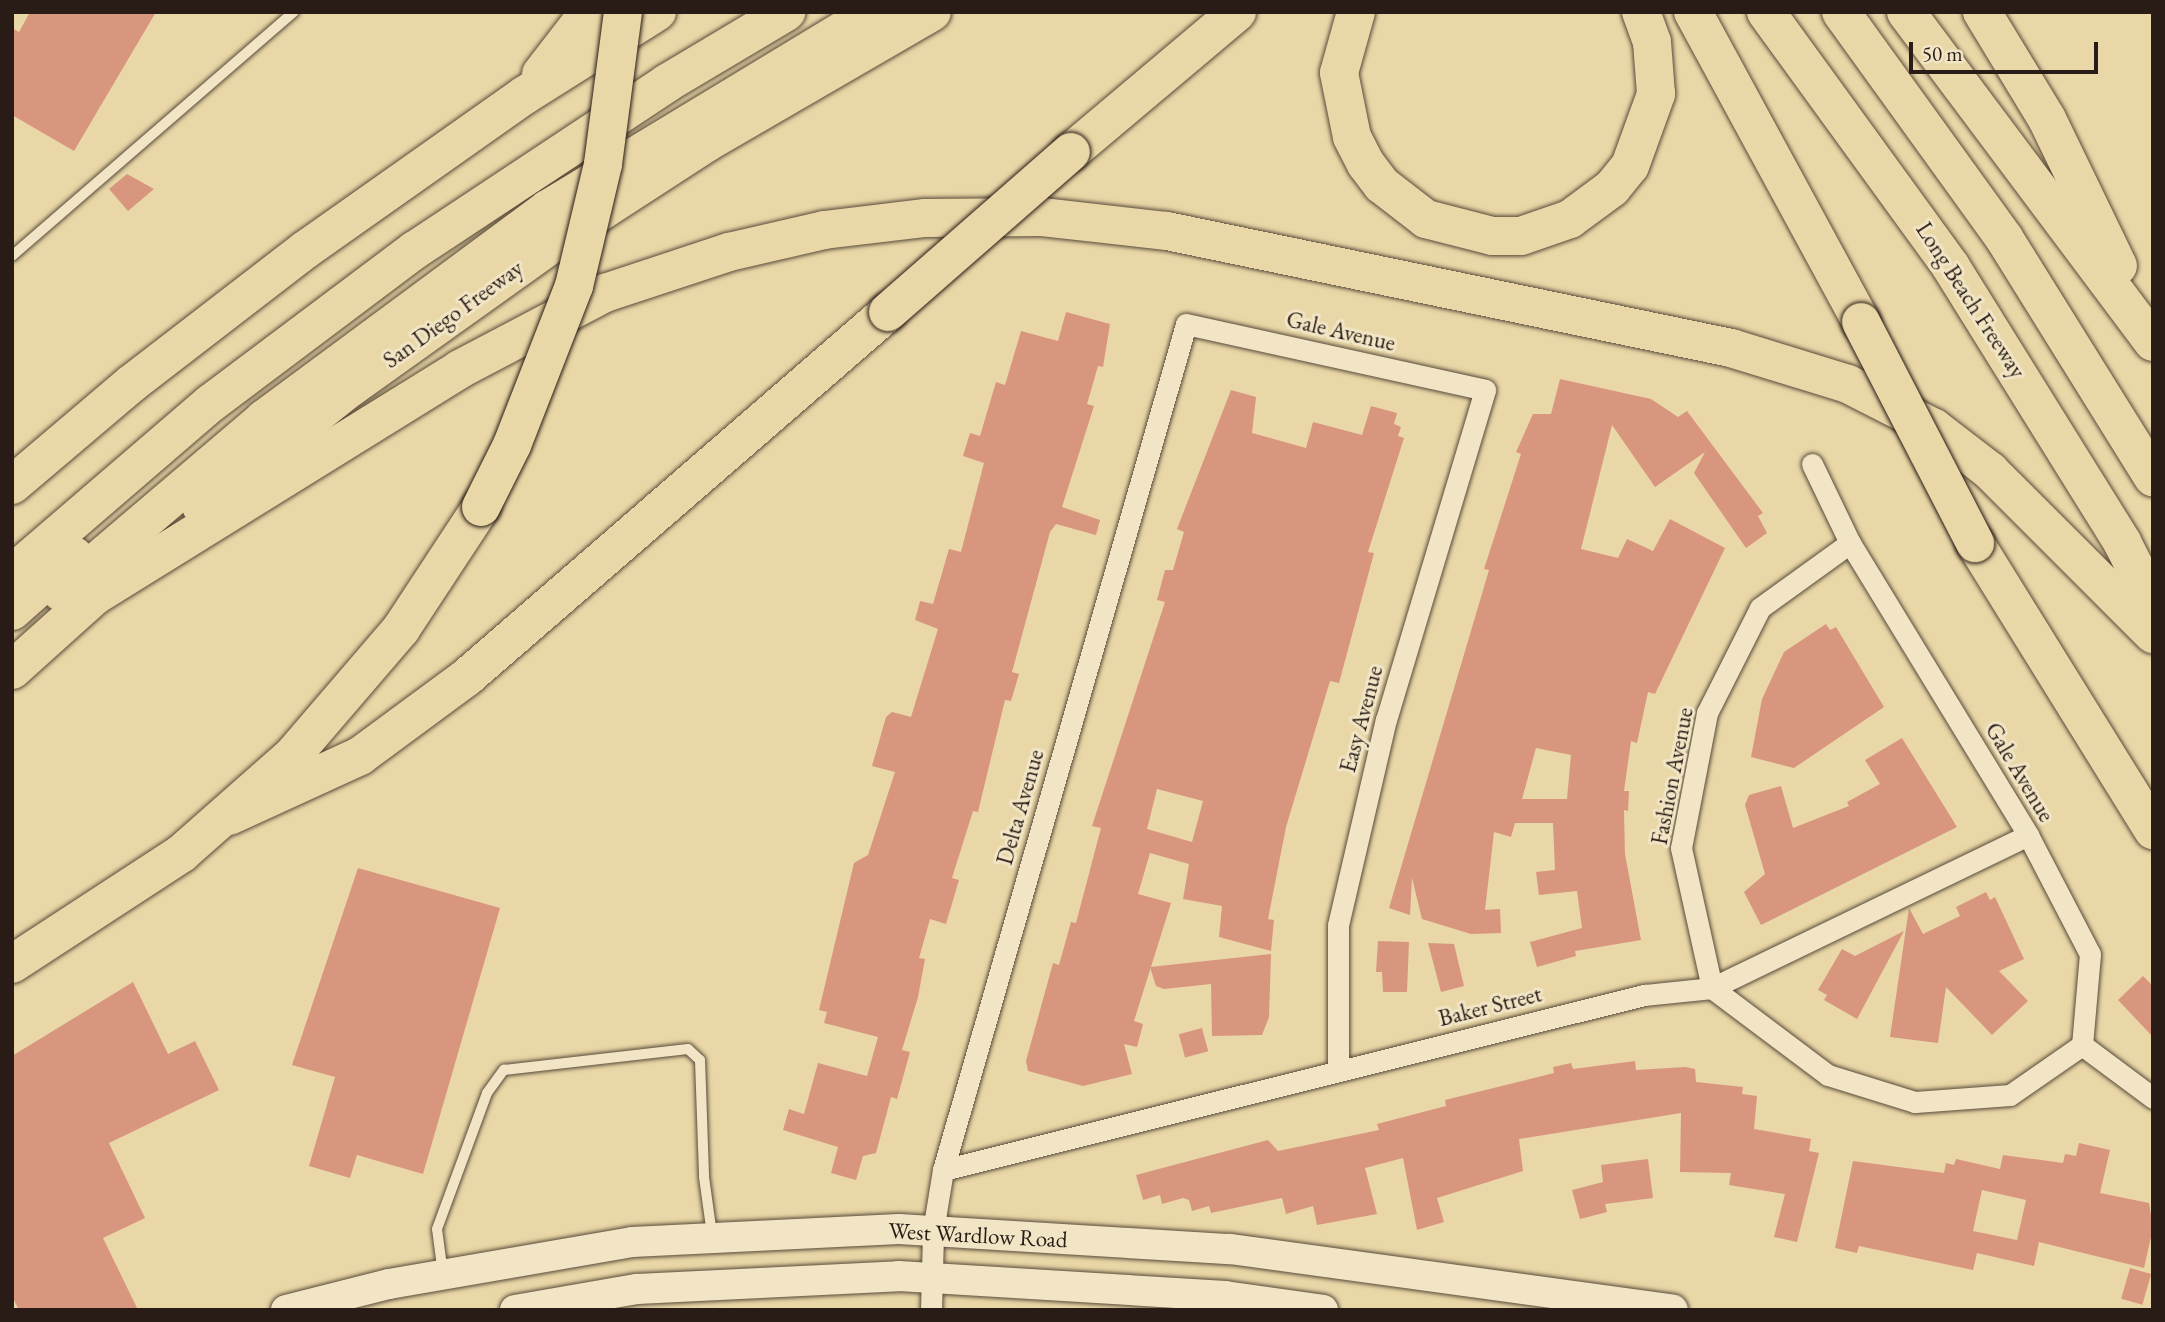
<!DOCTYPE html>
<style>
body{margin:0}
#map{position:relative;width:2165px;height:1322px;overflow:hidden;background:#e9d7a7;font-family:"EB Garamond",serif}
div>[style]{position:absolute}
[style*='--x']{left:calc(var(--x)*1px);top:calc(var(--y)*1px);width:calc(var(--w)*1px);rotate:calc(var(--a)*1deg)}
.building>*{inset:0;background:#d9967e;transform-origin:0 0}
.roads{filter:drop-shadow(0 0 2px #594a3a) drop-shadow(0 0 2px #594a3a)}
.service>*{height:10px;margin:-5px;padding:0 5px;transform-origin:5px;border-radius:5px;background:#f1e5c6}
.minor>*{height:21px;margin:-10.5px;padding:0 10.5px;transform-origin:10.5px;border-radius:10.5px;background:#f1e5c6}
.secondary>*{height:30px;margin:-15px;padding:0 15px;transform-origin:15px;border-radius:15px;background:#f1e5c6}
.motorway>*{height:38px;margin:-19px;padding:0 19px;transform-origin:19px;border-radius:19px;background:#e9d7a7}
.bridges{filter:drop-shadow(0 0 2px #291b15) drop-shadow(0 0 2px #291b15)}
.motorway-bridge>*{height:38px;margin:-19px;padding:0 19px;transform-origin:19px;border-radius:19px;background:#e9d7a7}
span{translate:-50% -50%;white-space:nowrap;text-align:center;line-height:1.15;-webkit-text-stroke:6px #f1e5c6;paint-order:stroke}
.street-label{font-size:23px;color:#291b15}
.frame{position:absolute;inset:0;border:14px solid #291b15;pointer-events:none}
.scale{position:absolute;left:1909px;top:42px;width:189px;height:32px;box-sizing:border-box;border:4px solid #291b15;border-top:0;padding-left:9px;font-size:21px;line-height:24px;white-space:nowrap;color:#291b15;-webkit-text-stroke:5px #f1e5c6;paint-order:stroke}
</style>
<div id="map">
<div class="building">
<div style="clip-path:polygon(30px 12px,156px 12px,74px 151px,12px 115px,12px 28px,19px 32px)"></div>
<div style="clip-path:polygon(127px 174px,154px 189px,128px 211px,109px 189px)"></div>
<div style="clip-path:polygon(1066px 312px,1110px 324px,1103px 367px,1098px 366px,1087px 404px,1094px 406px,1062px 507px,1100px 520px,1096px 535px,1056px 524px,1050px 532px,1012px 672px,1019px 674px,1011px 701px,1005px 700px,978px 812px,973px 811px,952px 878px,959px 880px,946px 924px,930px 919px,919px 958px,925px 959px,918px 997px,902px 1050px,910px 1052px,897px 1099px,891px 1097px,876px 1153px,863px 1156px,856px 1180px,831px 1173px,838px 1147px,783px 1130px,789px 1109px,804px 1114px,818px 1063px,867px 1076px,878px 1037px,824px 1023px,827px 1012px,819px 1010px,854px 863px,868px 855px,895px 772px,872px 766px,886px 717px,892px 712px,911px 717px,938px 629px,915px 620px,920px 601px,933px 604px,949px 549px,961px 552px,984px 463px,963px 456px,970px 433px,980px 436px,996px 382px,1005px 385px,1021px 331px,1058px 341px)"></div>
<div style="clip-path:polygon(evenodd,1560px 379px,1651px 399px,1678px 417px,1687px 411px,1763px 513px,1758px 516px,1767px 533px,1746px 548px,1694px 473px,1705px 452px,1655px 487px,1612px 425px,1581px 549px,1618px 558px,1627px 539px,1653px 551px,1670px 519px,1725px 548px,1655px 694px,1648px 692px,1637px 743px,1631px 741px,1624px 791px,1629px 791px,1628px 811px,1624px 810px,1625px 854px,1641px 940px,1575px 951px,1576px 956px,1537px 967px,1530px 942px,1582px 928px,1577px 891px,1539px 895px,1536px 872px,1555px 870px,1553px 823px,1515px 823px,1511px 837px,1494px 832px,1485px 910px,1500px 909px,1501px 933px,1471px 934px,1422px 919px,1412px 878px,1410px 915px,1389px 908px,1489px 570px,1484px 569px,1521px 454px,1516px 452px,1533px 414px,1551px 414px,1560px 379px,1536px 748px,1571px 755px,1567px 799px,1522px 799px,1536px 748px)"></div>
<div style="clip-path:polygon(evenodd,1231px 390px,1256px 397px,1252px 433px,1306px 448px,1313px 422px,1362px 435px,1371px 406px,1397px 413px,1394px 424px,1401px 427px,1398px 436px,1404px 438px,1368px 552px,1374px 553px,1339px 683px,1330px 681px,1286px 827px,1268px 919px,1274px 920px,1271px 951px,1219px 937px,1222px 906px,1183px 899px,1189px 864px,1150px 853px,1138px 894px,1171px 903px,1134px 1021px,1143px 1024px,1137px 1047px,1124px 1044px,1132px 1074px,1083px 1086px,1028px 1071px,1026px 1061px,1053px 963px,1059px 965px,1071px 922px,1076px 923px,1101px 828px,1092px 826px,1165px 602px,1157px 600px,1165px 570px,1173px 570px,1184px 532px,1177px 529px,1231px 390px,1157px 789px,1203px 801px,1192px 842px,1147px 829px,1157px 789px)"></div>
<div style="clip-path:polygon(1826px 624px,1830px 630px,1836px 627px,1884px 707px,1794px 768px,1751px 757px,1762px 699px,1784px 652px)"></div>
<div style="clip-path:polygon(1902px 738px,1957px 827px,1761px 925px,1744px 892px,1765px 874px,1745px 805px,1749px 795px,1781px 786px,1793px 828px,1849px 806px,1847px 802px,1880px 784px,1865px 760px)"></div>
<div style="clip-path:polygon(358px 868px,500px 908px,423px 1174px,357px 1155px,350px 1178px,309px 1166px,335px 1077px,292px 1065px)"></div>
<div style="clip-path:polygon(1986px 892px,1990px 900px,1995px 897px,2024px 959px,1999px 971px,2028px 1001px,1992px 1035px,1946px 987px,1938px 1043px,1890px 1037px,1909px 908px,1923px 934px,1960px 916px,1956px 907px)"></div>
<div style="clip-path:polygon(1904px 931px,1857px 1019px,1824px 1000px,1827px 995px,1818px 990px,1842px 949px,1855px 956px)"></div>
<div style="clip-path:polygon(1378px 941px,1409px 942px,1407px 992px,1383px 992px,1382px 972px,1376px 972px)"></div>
<div style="clip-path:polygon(1428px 943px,1454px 944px,1464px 986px,1441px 992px)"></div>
<div style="clip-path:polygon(1271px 954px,1269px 1017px,1262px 1035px,1212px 1036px,1211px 984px,1164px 989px,1156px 986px,1150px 967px)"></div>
<div style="clip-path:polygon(2143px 976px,2153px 986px,2153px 1037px,2118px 1000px)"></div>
<div style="clip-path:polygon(133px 982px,168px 1054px,195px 1041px,219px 1090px,109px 1143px,145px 1218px,103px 1238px,138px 1310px,19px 1310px,12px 1296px,12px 1056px)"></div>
<div style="left:1202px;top:1028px;width:24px;height:24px;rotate:75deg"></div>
<div style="clip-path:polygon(1635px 1061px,1636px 1070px,1686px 1067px,1695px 1069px,1696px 1082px,1743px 1087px,1742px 1094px,1757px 1096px,1754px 1129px,1811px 1139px,1809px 1151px,1819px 1153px,1797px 1242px,1774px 1237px,1785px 1194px,1729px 1185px,1731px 1173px,1680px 1172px,1681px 1113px,1519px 1139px,1523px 1171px,1437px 1198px,1444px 1222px,1417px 1230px,1403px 1158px,1365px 1168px,1377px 1214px,1317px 1225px,1313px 1206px,1286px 1214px,1282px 1198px,1211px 1213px,1209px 1206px,1192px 1211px,1189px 1200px,1183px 1198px,1162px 1204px,1160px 1195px,1143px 1200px,1136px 1175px,1268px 1140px,1278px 1151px,1379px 1130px,1377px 1124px,1446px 1106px,1445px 1100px,1554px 1073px,1553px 1067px,1571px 1063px,1573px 1069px)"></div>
<div style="clip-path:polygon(evenodd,2079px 1143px,2110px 1150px,2100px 1193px,2149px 1203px,2153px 1228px,2144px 1268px,2039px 1242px,2034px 1266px,1977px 1253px,1973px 1270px,1859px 1246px,1857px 1253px,1835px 1248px,1853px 1161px,1944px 1173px,1946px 1163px,1954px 1165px,1956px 1159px,2000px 1169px,2003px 1155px,2063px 1163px,2065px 1154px,2076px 1156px,2079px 1143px,1982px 1190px,2026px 1200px,2017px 1240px,1973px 1231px,1982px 1190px)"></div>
<div style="clip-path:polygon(1648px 1159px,1653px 1198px,1605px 1204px,1607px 1212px,1580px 1219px,1572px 1190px,1603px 1182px,1601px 1165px)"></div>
<div style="left:2130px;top:1268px;width:22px;height:32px;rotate:16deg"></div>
</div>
<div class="roads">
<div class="service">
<div style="--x:12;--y:256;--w:373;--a:-40.9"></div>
<div style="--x:443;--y:1274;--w:45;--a:-97.6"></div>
<div style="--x:437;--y:1229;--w:145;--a:-69.8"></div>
<div style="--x:487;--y:1093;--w:29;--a:-54"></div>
<div style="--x:504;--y:1070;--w:185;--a:-6.5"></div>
<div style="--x:688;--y:1049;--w:16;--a:43"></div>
<div style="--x:700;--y:1060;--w:117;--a:88"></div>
<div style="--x:704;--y:1177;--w:59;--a:82.1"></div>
</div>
<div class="minor">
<div style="--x:1812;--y:464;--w:88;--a:64.3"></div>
<div style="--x:1850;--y:543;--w:342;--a:58.6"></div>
<div style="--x:2028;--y:835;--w:134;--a:62.5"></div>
<div style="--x:2090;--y:954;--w:91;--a:95"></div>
<div style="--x:1850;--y:543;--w:111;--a:144.2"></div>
<div style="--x:1760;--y:608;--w:118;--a:116.8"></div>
<div style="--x:1707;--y:713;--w:137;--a:100.9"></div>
<div style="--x:1681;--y:848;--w:143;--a:77.5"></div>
<div style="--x:1712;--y:988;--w:145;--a:36.9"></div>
<div style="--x:1828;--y:1075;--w:91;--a:17.2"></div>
<div style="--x:1915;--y:1102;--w:95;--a:-4.2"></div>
<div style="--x:2010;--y:1095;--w:88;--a:-34.8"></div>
<div style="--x:2082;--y:1045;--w:89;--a:36.7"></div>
<div style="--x:943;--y:1170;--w:723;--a:-14.02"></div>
<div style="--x:1644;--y:995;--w:68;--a:-5.9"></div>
<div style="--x:1712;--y:988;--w:351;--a:-25.8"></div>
<div style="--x:931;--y:1310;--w:79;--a:-88.5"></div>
<div style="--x:933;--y:1231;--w:62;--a:-80.7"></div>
<div style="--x:943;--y:1170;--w:880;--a:-73.97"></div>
<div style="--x:1186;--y:324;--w:306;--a:12.4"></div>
<div style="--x:1485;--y:390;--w:344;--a:106.7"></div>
<div style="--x:1386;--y:719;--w:212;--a:103.1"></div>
<div style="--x:1338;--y:925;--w:145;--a:90"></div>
</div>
<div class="secondary">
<div style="--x:286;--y:1310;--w:106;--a:-14.2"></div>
<div style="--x:389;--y:1284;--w:247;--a:-9.8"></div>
<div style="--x:632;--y:1242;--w:267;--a:-2.8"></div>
<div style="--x:899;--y:1229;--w:332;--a:3.5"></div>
<div style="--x:1230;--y:1249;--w:447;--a:7.8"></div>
<div style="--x:515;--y:1310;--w:124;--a:-9.8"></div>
<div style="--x:637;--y:1289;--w:262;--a:-2.8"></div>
<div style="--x:899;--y:1276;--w:327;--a:3.5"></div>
<div style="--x:1225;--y:1296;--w:99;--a:8.1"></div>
</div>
<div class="motorway">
<div style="--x:1356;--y:12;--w:63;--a:105.6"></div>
<div style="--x:1339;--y:73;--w:65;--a:78.5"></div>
<div style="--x:1352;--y:137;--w:30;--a:63"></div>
<div style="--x:1366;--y:164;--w:26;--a:53"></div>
<div style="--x:1382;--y:185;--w:56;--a:37.7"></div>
<div style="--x:1426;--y:219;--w:68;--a:14.4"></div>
<div style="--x:1492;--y:236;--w:29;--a:0"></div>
<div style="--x:1521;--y:236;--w:52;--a:-19.1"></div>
<div style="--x:1570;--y:219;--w:52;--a:-36.4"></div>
<div style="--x:1612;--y:188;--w:28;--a:-51"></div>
<div style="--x:1630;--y:166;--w:77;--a:-70.1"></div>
<div style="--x:1656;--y:94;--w:52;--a:-94.4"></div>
<div style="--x:1652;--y:42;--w:32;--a:-110"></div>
<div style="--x:1693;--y:12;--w:353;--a:61.5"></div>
<div style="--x:1766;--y:12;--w:315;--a:54"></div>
<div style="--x:1951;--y:267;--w:324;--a:58.1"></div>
<div style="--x:2122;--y:542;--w:68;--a:63.1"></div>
<div style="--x:1841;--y:12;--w:279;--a:54.2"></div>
<div style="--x:2004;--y:238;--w:282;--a:58.1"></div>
<div style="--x:1906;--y:12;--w:412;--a:53.2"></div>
<div style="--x:1982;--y:12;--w:125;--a:58.7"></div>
<div style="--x:2047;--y:119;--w:163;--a:64.2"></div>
<div style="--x:541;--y:74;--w:78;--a:-52.3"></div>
<div style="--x:1071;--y:152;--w:217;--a:-40.1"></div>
<div style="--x:12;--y:485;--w:156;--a:-40.3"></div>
<div style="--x:131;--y:384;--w:220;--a:-37.6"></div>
<div style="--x:305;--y:250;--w:269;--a:-35.2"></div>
<div style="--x:525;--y:95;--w:156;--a:-32.2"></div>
<div style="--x:201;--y:506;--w:190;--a:-38.4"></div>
<div style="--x:350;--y:388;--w:262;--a:-35.5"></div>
<div style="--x:563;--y:236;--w:171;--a:-33"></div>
<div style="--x:706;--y:143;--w:261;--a:-30.1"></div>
<div style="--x:1975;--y:543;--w:338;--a:58.2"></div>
<div style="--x:12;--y:574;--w:262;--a:-40.7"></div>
<div style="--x:211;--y:403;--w:255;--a:-36.9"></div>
<div style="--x:415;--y:250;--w:302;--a:-33.5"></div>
<div style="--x:667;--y:83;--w:139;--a:-30.8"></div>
<div style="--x:61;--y:592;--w:267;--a:-40.4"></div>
<div style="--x:264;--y:419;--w:353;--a:-36.5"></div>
<div style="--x:548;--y:209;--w:380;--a:-31.2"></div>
<div style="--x:91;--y:598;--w:434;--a:-31.8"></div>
<div style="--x:460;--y:369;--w:164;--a:-27.7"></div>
<div style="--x:605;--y:293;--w:131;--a:-18.3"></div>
<div style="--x:729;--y:252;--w:98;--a:-13"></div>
<div style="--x:824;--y:230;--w:102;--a:-6.8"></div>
<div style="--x:925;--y:218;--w:117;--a:-0.5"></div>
<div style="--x:1042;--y:217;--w:126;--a:6.4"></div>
<div style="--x:1167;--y:231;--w:576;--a:11.72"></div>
<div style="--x:1731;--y:348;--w:122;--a:17.1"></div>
<div style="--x:1848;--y:384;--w:97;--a:27.1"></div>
<div style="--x:1934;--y:428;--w:71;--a:37.5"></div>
<div style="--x:1990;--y:471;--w:231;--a:45"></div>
<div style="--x:12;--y:611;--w:83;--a:-41.6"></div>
<div style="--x:12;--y:670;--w:130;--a:-41.9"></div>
<div style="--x:229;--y:816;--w:144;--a:-24.6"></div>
<div style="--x:360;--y:756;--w:133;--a:-36.4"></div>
<div style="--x:467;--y:677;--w:557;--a:-40.92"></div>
<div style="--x:12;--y:964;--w:203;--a:-33.1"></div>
<div style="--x:182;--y:853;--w:148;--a:-41.4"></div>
<div style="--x:293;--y:755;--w:166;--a:-49.4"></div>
<div style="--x:401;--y:629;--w:146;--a:-56.7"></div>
</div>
</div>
<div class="bridges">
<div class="motorway-bridge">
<div style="--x:888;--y:312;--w:243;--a:-41.2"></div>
<div style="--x:1861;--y:322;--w:249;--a:62.7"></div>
<div style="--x:481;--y:507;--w:69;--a:-63.4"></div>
<div style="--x:512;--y:445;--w:171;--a:-68.7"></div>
<div style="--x:574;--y:286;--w:125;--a:-76.6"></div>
<div style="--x:603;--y:164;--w:153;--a:-82.5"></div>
</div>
</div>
<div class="street-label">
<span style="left:1971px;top:300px;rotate:57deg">Long Beach Freeway</span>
<span style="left:453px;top:314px;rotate:-36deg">San Diego Freeway</span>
<span style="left:1341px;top:331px;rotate:13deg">Gale Avenue</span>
<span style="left:1361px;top:719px;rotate:-75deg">Easy Avenue</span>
<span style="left:2020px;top:772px;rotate:59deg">Gale Avenue</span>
<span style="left:1672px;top:776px;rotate:-79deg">Fashion Avenue</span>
<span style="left:1020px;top:807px;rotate:-74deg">Delta Avenue</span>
<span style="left:1490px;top:1006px;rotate:-14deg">Baker Street</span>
<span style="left:978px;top:1235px;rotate:3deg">West Wardlow Road</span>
</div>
<div class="frame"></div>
<div class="scale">50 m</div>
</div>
